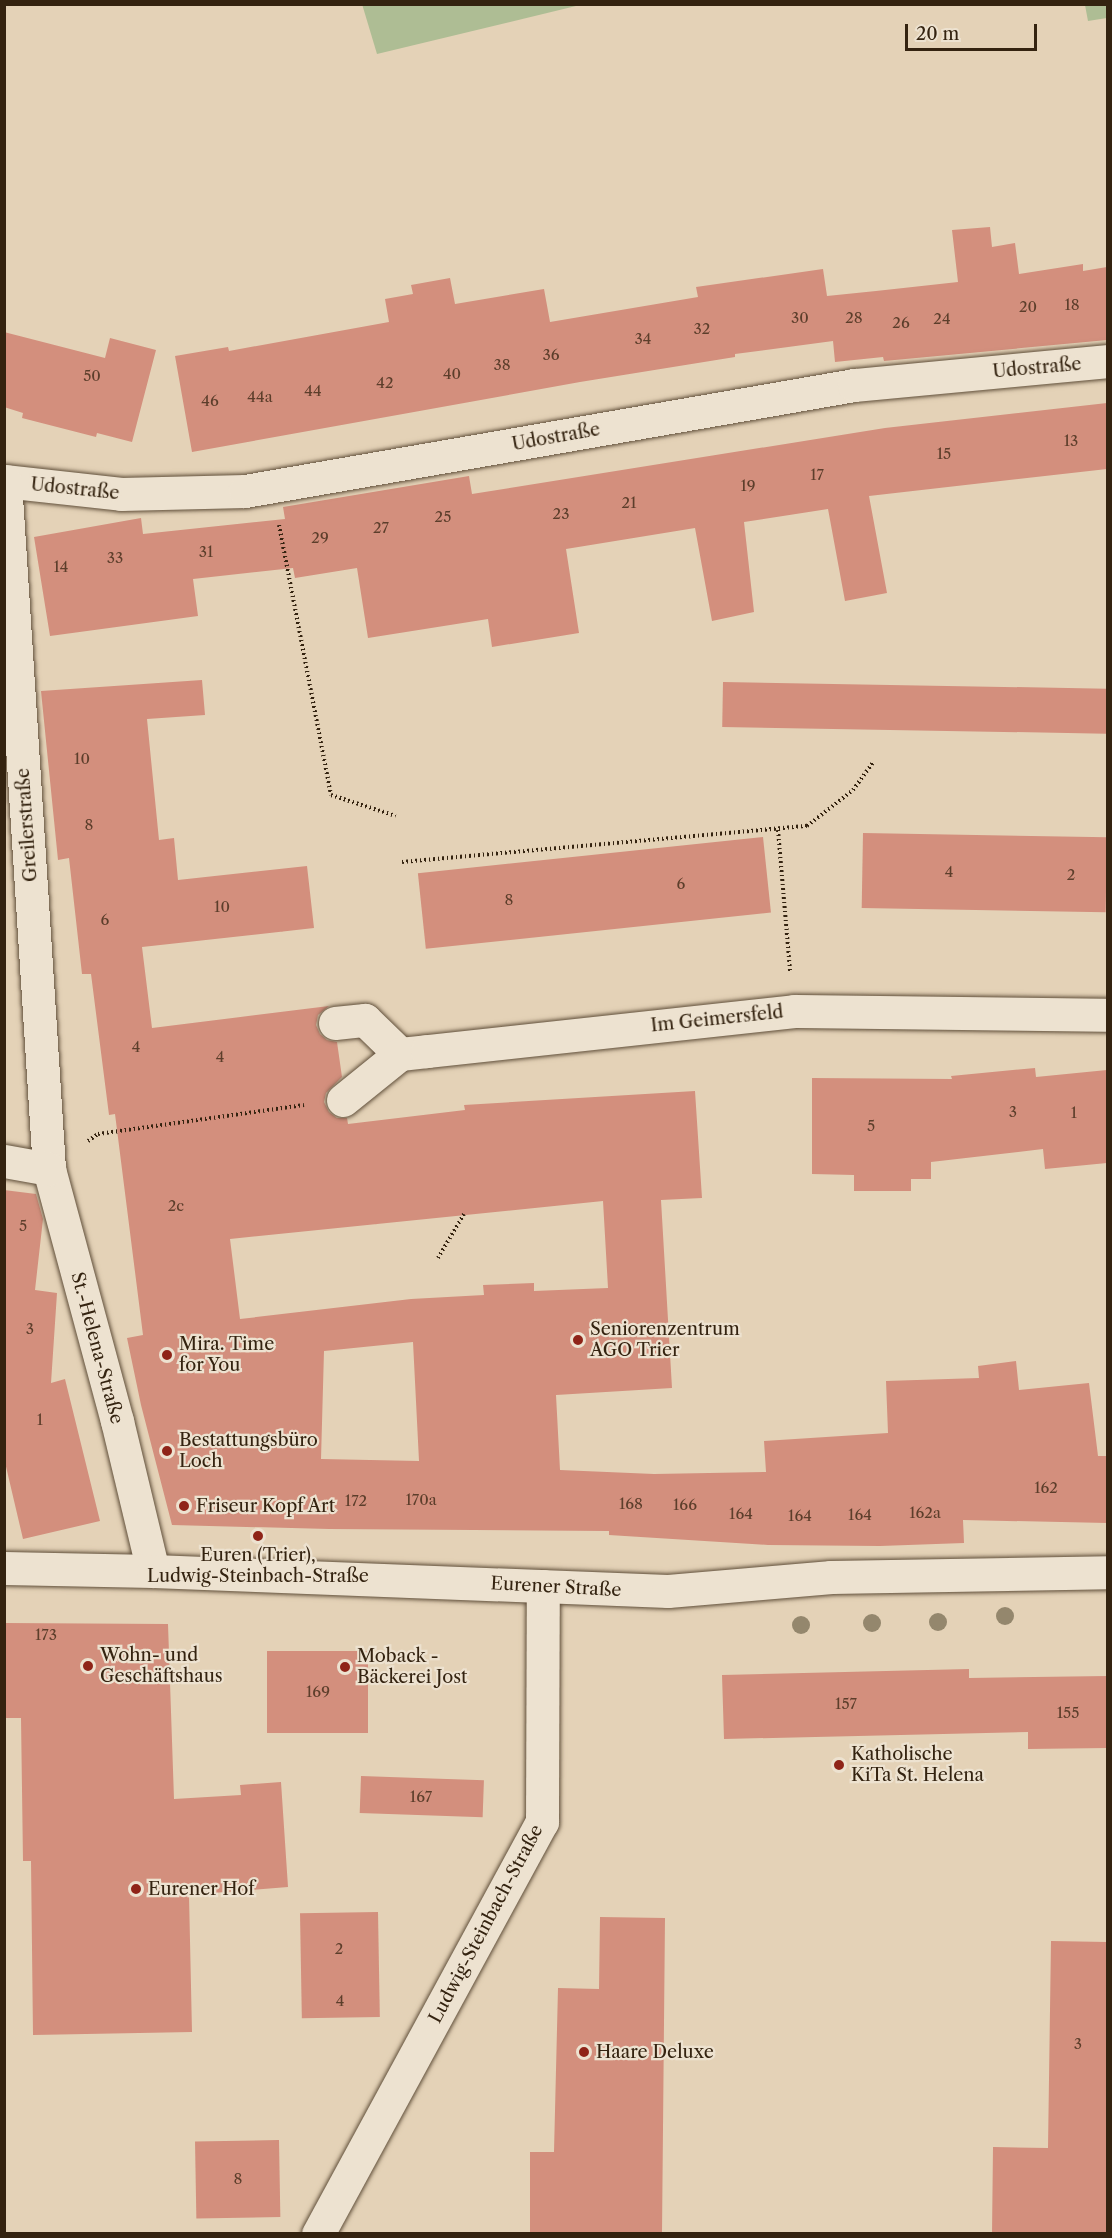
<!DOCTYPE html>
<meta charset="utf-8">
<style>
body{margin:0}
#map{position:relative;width:1112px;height:2238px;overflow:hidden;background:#e4d2b7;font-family:"Libre Caslon Text",serif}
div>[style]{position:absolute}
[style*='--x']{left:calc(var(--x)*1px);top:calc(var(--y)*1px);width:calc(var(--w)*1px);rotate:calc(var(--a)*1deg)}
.green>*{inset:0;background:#aebd94}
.building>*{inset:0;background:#d38f7d;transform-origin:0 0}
.path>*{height:4px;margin-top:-2px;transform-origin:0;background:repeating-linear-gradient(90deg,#342310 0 1.5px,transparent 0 4.5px)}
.roads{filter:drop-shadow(0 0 2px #604f3a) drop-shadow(0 0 2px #604f3a)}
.minor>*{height:33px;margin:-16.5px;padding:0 16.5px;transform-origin:16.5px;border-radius:16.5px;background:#ede2d0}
.trees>*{width:18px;height:18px;margin:-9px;border-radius:50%;background:#94876d}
.dots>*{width:16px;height:16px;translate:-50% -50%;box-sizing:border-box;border:3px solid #ede2d0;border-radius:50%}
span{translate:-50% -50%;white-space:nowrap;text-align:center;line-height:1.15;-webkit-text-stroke:4.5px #ede2d0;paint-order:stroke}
.number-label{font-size:15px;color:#5c3e2b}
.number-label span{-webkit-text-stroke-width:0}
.street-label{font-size:18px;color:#342310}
.poi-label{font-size:18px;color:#342310}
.left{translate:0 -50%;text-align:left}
.frame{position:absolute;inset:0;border:6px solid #342310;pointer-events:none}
.scale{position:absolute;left:905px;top:24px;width:132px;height:27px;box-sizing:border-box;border:3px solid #342310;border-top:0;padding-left:8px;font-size:18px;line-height:21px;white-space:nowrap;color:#342310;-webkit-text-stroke:4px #ede2d0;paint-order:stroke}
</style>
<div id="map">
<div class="green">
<div style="clip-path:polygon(362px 4px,580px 4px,580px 5px,377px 54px)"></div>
<div style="clip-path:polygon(1085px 5px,1107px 5px,1107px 18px,1088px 21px)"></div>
</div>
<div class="building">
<div style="clip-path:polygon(990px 227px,992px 247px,1015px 243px,1019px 274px,1083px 264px,1083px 271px,1107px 267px,1107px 340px,884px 361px,883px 357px,835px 362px,833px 341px,735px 354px,735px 357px,580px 382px,192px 452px,175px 356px,228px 347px,229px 351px,389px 322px,385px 299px,413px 294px,411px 285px,450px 278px,455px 304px,544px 289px,550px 322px,698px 297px,696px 287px,823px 269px,827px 296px,876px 291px,958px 282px,952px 230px)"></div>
<div style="clip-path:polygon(4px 332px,105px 358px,110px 338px,156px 350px,132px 442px,97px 433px,96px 437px,22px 418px,23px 413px,4px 407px)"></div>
<div style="clip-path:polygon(1107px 403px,1107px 469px,869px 496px,887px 593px,845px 601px,828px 509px,744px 522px,754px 612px,712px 621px,695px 528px,566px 549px,579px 633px,492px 647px,488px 619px,368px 638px,357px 568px,295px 578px,293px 568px,193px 579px,198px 616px,50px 636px,34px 537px,141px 518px,143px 534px,285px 519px,283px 507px,469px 476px,472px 494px,885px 428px)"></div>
<div style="clip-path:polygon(evenodd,202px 680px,205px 715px,147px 719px,159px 840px,174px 838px,178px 880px,307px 866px,314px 928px,142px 947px,152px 1028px,329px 1006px,318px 1015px,316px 1025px,320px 1034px,327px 1040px,337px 1042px,342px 1077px,326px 1093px,324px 1102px,329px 1112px,337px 1118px,347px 1118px,348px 1124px,465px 1110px,464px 1105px,695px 1091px,702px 1198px,661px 1200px,672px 1388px,556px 1395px,560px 1470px,654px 1474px,766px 1472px,764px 1441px,888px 1433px,886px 1381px,979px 1378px,978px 1366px,1016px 1361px,1019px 1390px,1089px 1383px,1098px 1456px,1107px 1456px,1107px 1523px,963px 1520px,964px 1543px,880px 1546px,768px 1545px,609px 1535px,609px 1531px,329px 1529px,172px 1525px,141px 1405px,127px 1338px,143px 1335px,115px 1114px,109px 1115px,91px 974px,82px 974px,69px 858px,58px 860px,41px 691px,202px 680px,603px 1201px,608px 1288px,534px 1291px,534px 1283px,483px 1285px,484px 1295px,411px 1299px,240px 1319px,230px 1239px,603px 1201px,202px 680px,413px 1342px,419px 1461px,321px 1459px,324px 1351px,413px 1342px)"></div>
<div style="left:723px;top:682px;width:384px;height:45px;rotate:1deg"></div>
<div style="left:863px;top:833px;width:244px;height:75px;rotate:1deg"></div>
<div style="left:763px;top:837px;width:76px;height:347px;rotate:84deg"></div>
<div style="clip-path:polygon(1035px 1068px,1036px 1077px,1107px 1070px,1107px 1163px,1045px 1169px,1043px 1149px,931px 1162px,931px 1179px,911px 1179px,911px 1191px,854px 1191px,854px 1175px,812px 1174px,812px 1078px,952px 1079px,951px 1076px)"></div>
<div style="clip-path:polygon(4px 1190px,36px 1194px,43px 1219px,35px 1290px,57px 1293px,51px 1383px,65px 1379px,100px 1521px,23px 1539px,4px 1458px)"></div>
<div style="clip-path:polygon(4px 1623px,168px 1624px,174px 1799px,241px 1795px,240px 1785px,281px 1782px,288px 1887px,189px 1895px,192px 2032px,33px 2035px,31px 1861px,23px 1861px,21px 1718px,4px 1718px)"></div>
<div style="left:267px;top:1651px;width:101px;height:82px"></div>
<div style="clip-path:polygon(969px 1669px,969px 1678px,1107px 1676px,1107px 1748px,1028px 1749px,1028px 1732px,724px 1739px,722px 1675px)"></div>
<div style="left:361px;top:1776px;width:123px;height:37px;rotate:2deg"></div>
<div style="left:378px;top:1912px;width:105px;height:78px;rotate:89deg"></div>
<div style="clip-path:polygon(600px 1917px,665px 1918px,662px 2234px,530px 2234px,530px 2152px,554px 2152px,558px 1988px,599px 1989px)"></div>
<div style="clip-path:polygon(1051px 1941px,1107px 1942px,1107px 2234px,992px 2234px,993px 2147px,1048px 2148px)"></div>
<div style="left:279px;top:2140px;width:77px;height:84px;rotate:89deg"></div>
</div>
<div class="path">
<div style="--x:279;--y:525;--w:275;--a:79.1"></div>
<div style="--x:331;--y:795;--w:68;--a:17.9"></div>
<div style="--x:778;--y:830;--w:142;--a:85.1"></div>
<div style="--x:402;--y:862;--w:407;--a:-5.1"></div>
<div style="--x:807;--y:826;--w:58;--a:-38"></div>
<div style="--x:853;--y:790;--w:34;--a:-54"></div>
<div style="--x:88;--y:1141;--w:12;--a:-35"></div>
<div style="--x:98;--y:1134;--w:208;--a:-8"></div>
<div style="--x:438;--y:1258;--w:51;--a:-59.4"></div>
</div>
<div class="roads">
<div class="minor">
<div style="--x:4;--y:481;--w:118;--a:6.3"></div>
<div style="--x:121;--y:494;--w:124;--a:-1.4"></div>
<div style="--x:245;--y:491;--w:618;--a:-9.87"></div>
<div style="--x:854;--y:385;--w:255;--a:-5.4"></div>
<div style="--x:5;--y:481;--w:689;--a:86.34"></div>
<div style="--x:49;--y:1169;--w:261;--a:74.9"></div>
<div style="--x:117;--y:1421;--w:154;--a:76.5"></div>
<div style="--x:335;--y:1023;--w:30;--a:-6"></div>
<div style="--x:365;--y:1020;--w:49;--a:44.2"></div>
<div style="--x:343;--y:1100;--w:73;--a:-38.9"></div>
<div style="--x:400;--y:1054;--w:27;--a:-6"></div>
<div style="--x:427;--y:1051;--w:369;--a:-6.2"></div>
<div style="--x:794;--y:1011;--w:314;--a:0.7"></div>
<div style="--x:4;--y:1161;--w:46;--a:10.1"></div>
<div style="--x:4;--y:1568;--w:149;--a:1.2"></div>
<div style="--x:153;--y:1571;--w:515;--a:2.22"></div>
<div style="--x:668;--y:1591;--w:164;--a:-4.9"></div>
<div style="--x:831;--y:1577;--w:277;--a:-1"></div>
<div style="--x:318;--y:2234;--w:469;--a:-61.5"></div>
<div style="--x:542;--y:1822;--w:236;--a:-89.8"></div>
</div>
</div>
<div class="trees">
<div style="left:1005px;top:1616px"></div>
<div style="left:938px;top:1622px"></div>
<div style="left:872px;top:1623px"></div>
<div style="left:801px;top:1625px"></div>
</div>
<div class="dots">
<div style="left:578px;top:1340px;background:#8f2418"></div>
<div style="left:167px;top:1355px;background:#8f2418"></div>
<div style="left:167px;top:1451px;background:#8f2418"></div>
<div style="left:184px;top:1506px;background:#8f2418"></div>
<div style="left:258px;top:1536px;background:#8f2418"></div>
<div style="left:88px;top:1666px;background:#8f2418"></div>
<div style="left:345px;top:1667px;background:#8f2418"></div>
<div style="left:839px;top:1765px;background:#8f2418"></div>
<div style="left:136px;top:1889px;background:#8f2418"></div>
<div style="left:584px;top:2052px;background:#8f2418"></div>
</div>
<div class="number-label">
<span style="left:1072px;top:305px">18</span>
<span style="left:1028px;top:307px">20</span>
<span style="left:800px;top:318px">30</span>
<span style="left:854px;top:318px">28</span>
<span style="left:942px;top:319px">24</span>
<span style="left:901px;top:323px">26</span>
<span style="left:702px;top:329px">32</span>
<span style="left:643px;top:339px">34</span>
<span style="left:551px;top:355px">36</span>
<span style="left:502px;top:365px">38</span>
<span style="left:452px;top:374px">40</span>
<span style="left:92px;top:376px">50</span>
<span style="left:385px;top:383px">42</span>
<span style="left:313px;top:391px">44</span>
<span style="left:260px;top:397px">44a</span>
<span style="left:210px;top:401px">46</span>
<span style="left:1071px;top:441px">13</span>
<span style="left:944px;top:454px">15</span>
<span style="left:817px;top:475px">17</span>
<span style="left:748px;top:486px">19</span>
<span style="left:629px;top:503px">21</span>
<span style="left:561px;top:514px">23</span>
<span style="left:443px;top:517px">25</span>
<span style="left:381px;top:528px">27</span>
<span style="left:320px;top:538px">29</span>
<span style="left:206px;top:552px">31</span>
<span style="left:115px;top:558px">33</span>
<span style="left:61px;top:567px">14</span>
<span style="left:82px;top:759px">10</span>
<span style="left:89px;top:825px">8</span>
<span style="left:949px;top:872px">4</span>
<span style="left:1071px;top:875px">2</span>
<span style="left:681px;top:884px">6</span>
<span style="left:509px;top:900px">8</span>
<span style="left:222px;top:907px">10</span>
<span style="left:105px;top:920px">6</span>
<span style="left:136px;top:1047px">4</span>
<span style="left:220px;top:1057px">4</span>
<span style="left:1013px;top:1112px">3</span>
<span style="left:1074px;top:1113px">1</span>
<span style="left:871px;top:1126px">5</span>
<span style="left:176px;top:1206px">2c</span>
<span style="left:23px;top:1226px">5</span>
<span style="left:30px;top:1329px">3</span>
<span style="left:40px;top:1420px">1</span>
<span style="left:1046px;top:1488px">162</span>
<span style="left:421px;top:1500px">170a</span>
<span style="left:356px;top:1501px">172</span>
<span style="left:631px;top:1504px">168</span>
<span style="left:685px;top:1505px">166</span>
<span style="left:925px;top:1513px">162a</span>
<span style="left:741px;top:1514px">164</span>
<span style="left:860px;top:1515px">164</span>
<span style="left:800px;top:1516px">164</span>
<span style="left:46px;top:1635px">173</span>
<span style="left:318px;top:1692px">169</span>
<span style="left:846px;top:1704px">157</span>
<span style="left:1068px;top:1713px">155</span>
<span style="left:421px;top:1797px">167</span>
<span style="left:339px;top:1949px">2</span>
<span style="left:340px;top:2001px">4</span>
<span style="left:1078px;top:2044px">3</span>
<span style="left:238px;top:2179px">8</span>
</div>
<div class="street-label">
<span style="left:1037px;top:368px;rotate:-5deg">Udostraße</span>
<span style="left:556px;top:437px;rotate:-10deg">Udostraße</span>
<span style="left:75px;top:489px;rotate:6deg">Udostraße</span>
<span style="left:27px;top:825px;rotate:-94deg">Greilerstraße</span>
<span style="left:717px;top:1019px;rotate:-6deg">Im Geimersfeld</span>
<span style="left:97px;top:1348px;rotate:75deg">St.-Helena-Straße</span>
<span style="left:556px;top:1587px;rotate:3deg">Eurener Straße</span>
<span style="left:486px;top:1924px;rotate:-62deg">Ludwig-Steinbach-Straße</span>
</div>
<div class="poi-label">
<span class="left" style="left:590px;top:1340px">Seniorenzentrum<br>AGO Trier</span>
<span class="left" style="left:179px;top:1355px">Mira. Time<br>for You</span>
<span class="left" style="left:179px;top:1451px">Bestattungsbüro<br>Loch</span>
<span class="left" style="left:196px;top:1506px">Friseur Kopf Art</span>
<span style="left:258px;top:1566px">Euren (Trier),<br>Ludwig-Steinbach-Straße</span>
<span class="left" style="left:100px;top:1666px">Wohn- und<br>Geschäftshaus</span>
<span class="left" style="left:357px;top:1667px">Moback -<br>Bäckerei Jost</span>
<span class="left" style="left:851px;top:1765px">Katholische<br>KiTa St. Helena</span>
<span class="left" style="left:148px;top:1889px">Eurener Hof</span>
<span class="left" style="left:596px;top:2052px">Haare Deluxe</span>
</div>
<div class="frame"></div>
<div class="scale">20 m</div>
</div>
